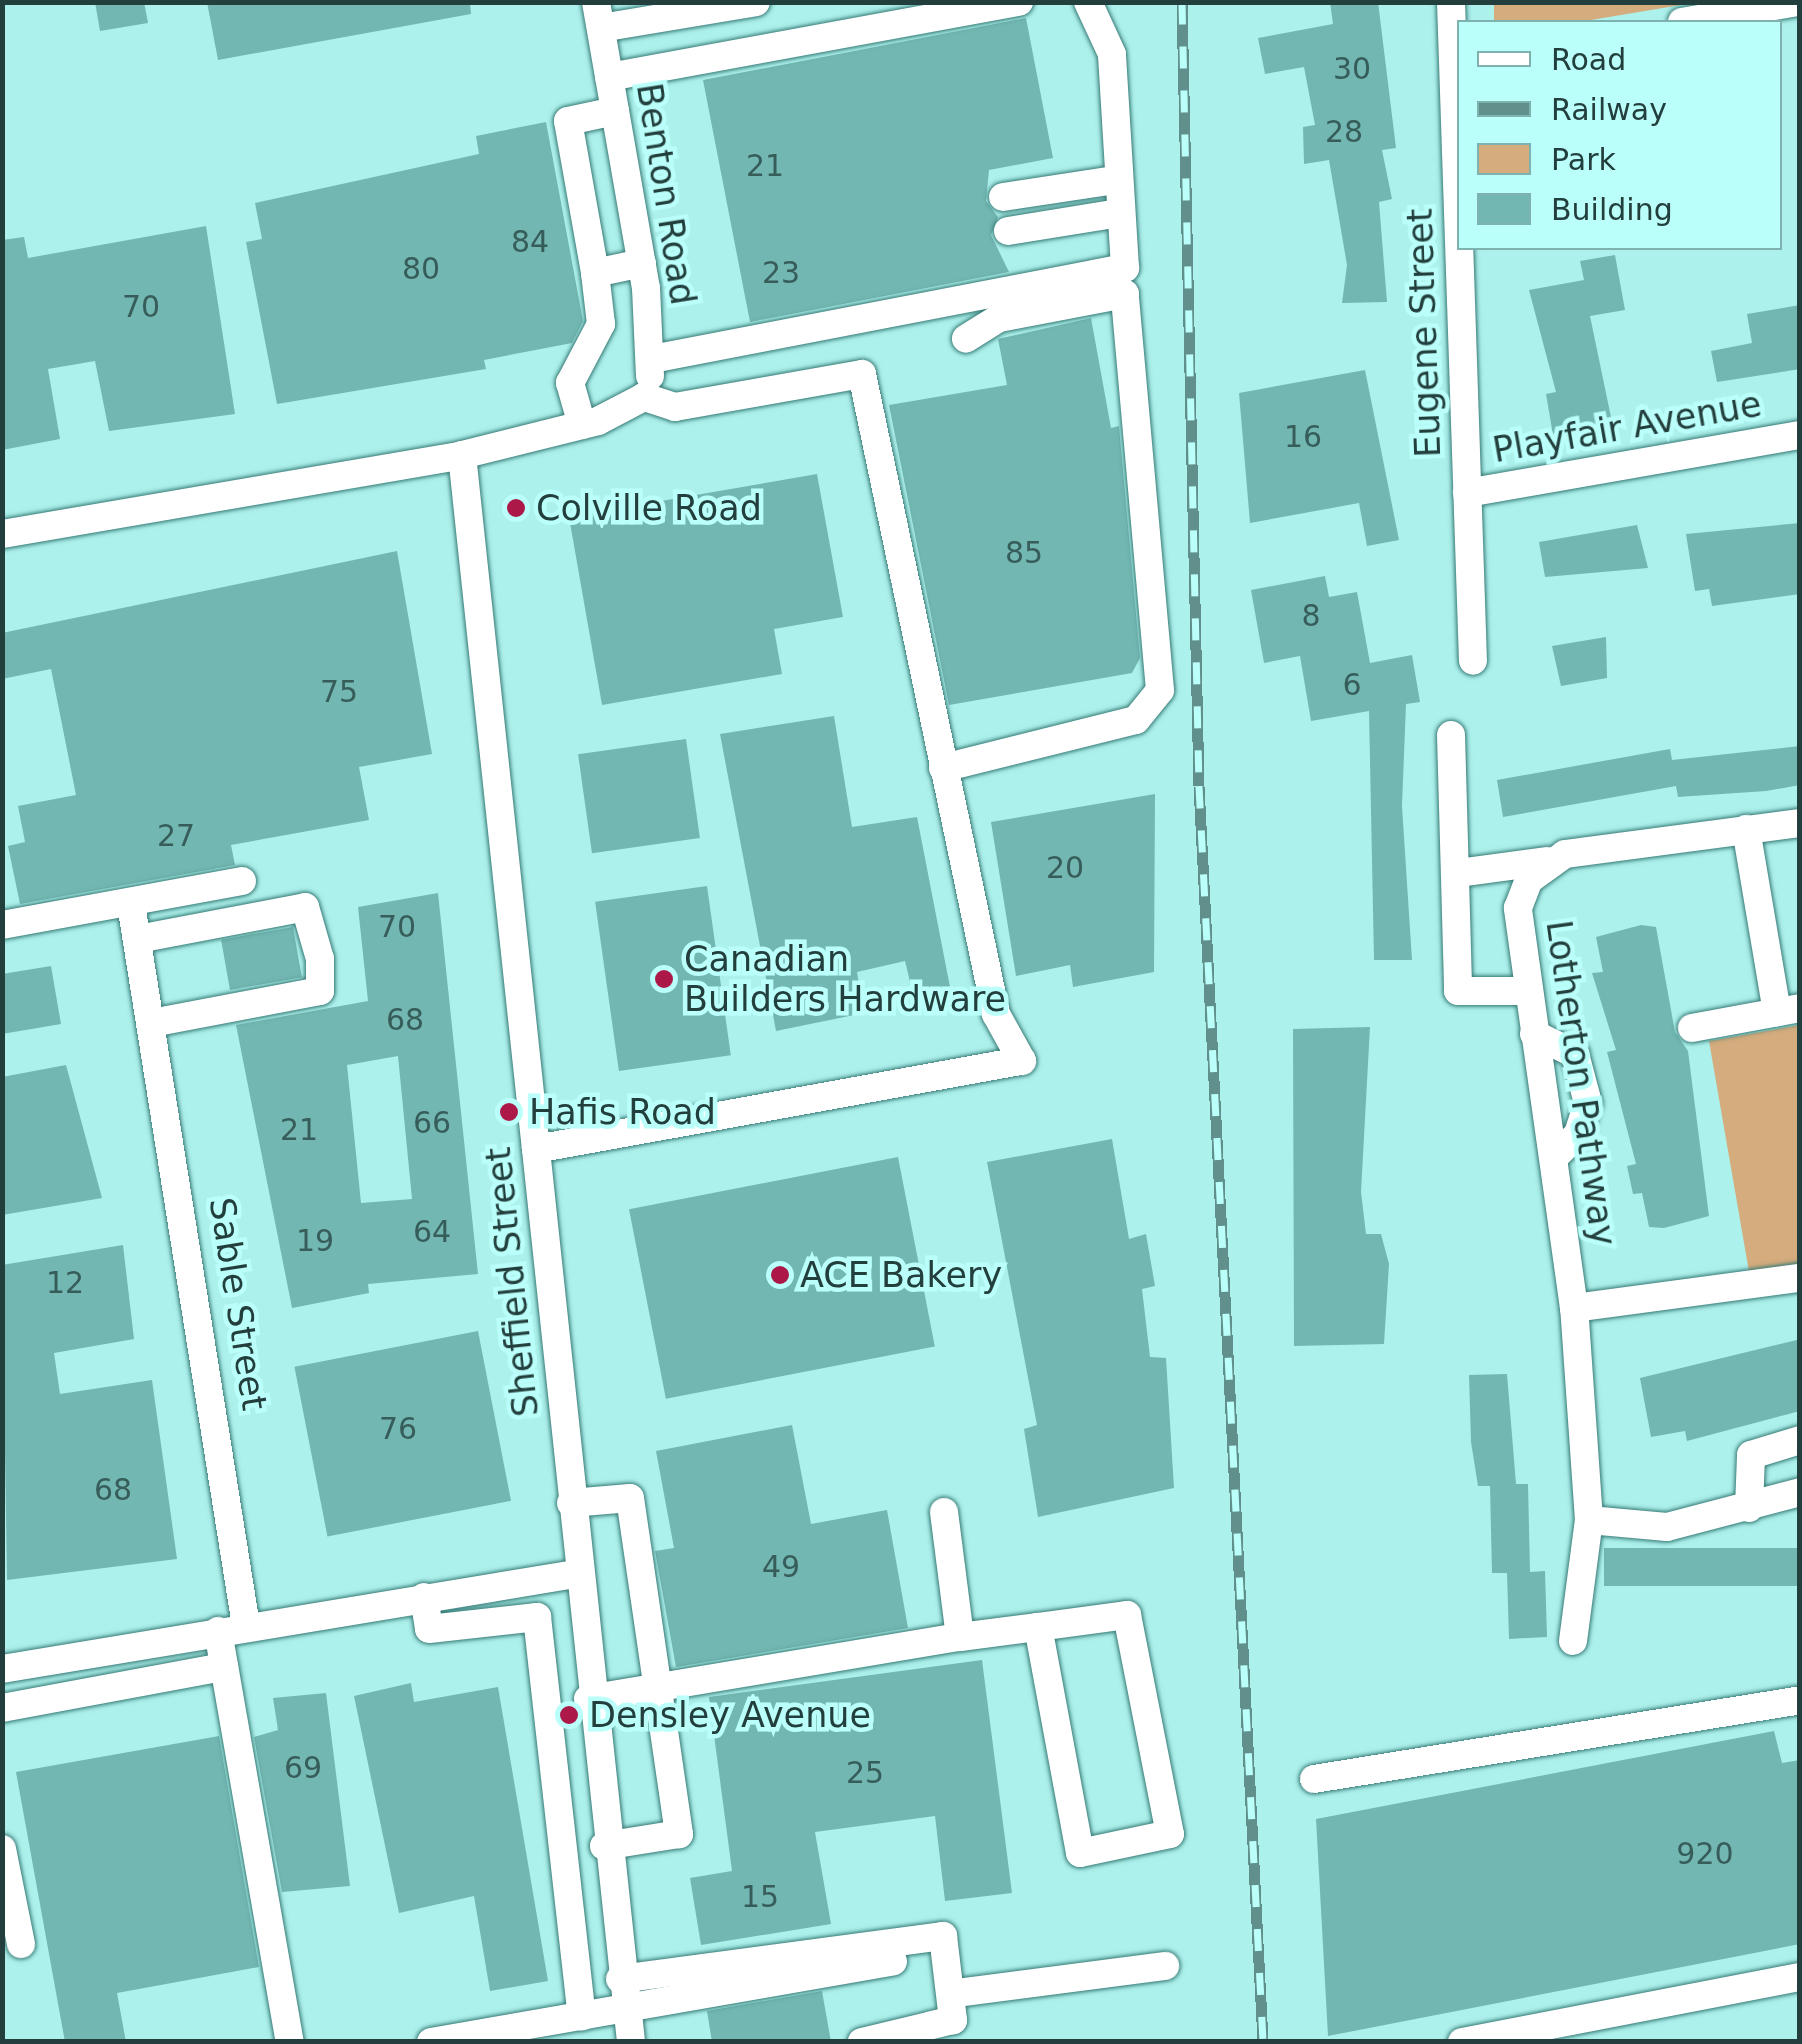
<!DOCTYPE html>
<style>
body{margin:0}
#map{position:relative;width:1802px;height:2044px;overflow:hidden;background:#adf1ec;font-family:"DejaVu Sans",sans-serif}
div>[style]{position:absolute}
[style*='--x']{left:calc(var(--x)*1px);top:calc(var(--y)*1px);width:calc(var(--w)*1px);rotate:calc(var(--a)*1deg)}
.green>*{inset:0;background:#d4ac7d}
.building>*{inset:0;background:#73b7b2;transform-origin:0 0}
.roads{filter:drop-shadow(0 0 2px #367a76) drop-shadow(0 0 2px #367a76)}
.minor>*{height:28px;margin:-14px;padding:0 14px;transform-origin:14px;border-radius:14px;background:#fff}
.rail>*{height:11px;margin-top:-5.5px;transform-origin:0;background:repeating-linear-gradient(90deg,#bafffa 0 22px,#618f8c 0 44px);box-sizing:border-box;border-block:2px solid #618f8c}
.dots>*{width:28px;height:28px;translate:-50% -50%;box-sizing:border-box;border:5px solid #bafffa;border-radius:50%}
span{translate:-50% -50%;white-space:nowrap;text-align:center;line-height:1.15;-webkit-text-stroke:9px #bafffa;paint-order:stroke}
.number-label{font-size:30px;color:#375d5a}
.number-label span{-webkit-text-stroke-width:0}
.street-label{font-size:35px;color:#233f3d}
.poi-label{font-size:35px;color:#233f3d}
.left{translate:0 -50%;text-align:left}
.frame{position:absolute;inset:0;border:5px solid #233f3d;pointer-events:none}
.legend{position:absolute;left:1457px;top:20px;width:325px;height:230px;box-sizing:border-box;background:#bafffa;border:2px solid #7eb2ae;margin:0;padding:12px 18px;list-style:none;font-size:30px;color:#233f3d}
.legend li{display:flex;align-items:center;gap:20px;height:50px}
.legend b{width:50px;border:2px solid #7eb2ae}
</style>
<div id="map">
<div class="green">
<div style="clip-path:polygon(1494px 3px,1494px 2px,1693px 3px,1579px 22px,1494px 22px)"></div>
<div style="clip-path:polygon(1799px 1025px,1799px 1281px,1752px 1289px,1709px 1041px)"></div>
</div>
<div class="building">
<div style="clip-path:polygon(95px 2px,144px 2px,148px 23px,100px 31px)"></div>
<div style="clip-path:polygon(207px 2px,470px 2px,471px 14px,218px 60px)"></div>
<div style="clip-path:polygon(1330px 2px,1378px 2px,1396px 148px,1382px 150px,1392px 199px,1379px 202px,1387px 302px,1342px 303px,1347px 265px,1329px 160px,1304px 164px,1303px 127px,1315px 125px,1304px 67px,1265px 74px,1258px 38px,1333px 24px)"></div>
<div style="clip-path:polygon(1026px 18px,1053px 158px,989px 170px,986px 201px,998px 217px,991px 235px,1009px 272px,750px 322px,703px 80px)"></div>
<div style="clip-path:polygon(546px 122px,583px 321px,572px 343px,484px 360px,486px 369px,277px 404px,246px 242px,262px 239px,255px 203px,479px 154px,476px 136px)"></div>
<div style="clip-path:polygon(206px 226px,235px 414px,109px 431px,95px 361px,48px 369px,60px 439px,2px 450px,2px 240px,24px 237px,28px 258px)"></div>
<div style="clip-path:polygon(1615px 255px,1625px 310px,1590px 316px,1612px 422px,1553px 435px,1546px 394px,1556px 392px,1529px 290px,1584px 280px,1580px 261px)"></div>
<div style="clip-path:polygon(1800px 305px,1800px 369px,1717px 382px,1711px 351px,1752px 343px,1747px 314px)"></div>
<div style="clip-path:polygon(1091px 318px,1111px 428px,1119px 426px,1140px 658px,1132px 673px,949px 705px,889px 405px,1007px 385px,998px 339px)"></div>
<div style="clip-path:polygon(1365px 370px,1399px 540px,1367px 546px,1359px 503px,1250px 523px,1239px 393px)"></div>
<div style="clip-path:polygon(817px 474px,843px 617px,774px 629px,782px 674px,602px 705px,569px 517px)"></div>
<div style="clip-path:polygon(1800px 523px,1800px 594px,1712px 606px,1709px 589px,1695px 591px,1686px 534px)"></div>
<div style="clip-path:polygon(1637px 525px,1648px 568px,1545px 577px,1539px 542px)"></div>
<div style="clip-path:polygon(397px 551px,432px 754px,359px 767px,369px 820px,231px 845px,235px 865px,20px 904px,8px 846px,25px 842px,18px 806px,76px 795px,51px 669px,2px 679px,2px 633px)"></div>
<div style="clip-path:polygon(1325px 576px,1329px 597px,1357px 592px,1370px 663px,1412px 655px,1420px 702px,1406px 704px,1402px 806px,1412px 960px,1374px 960px,1369px 711px,1311px 721px,1300px 656px,1264px 663px,1251px 590px)"></div>
<div style="clip-path:polygon(1606px 637px,1607px 678px,1561px 686px,1552px 646px)"></div>
<div style="clip-path:polygon(834px 716px,852px 827px,917px 817px,950px 987px,913px 994px,905px 961px,857px 972px,864px 1013px,776px 1031px,720px 734px)"></div>
<div style="left:686px;top:739px;width:100px;height:109px;rotate:82deg"></div>
<div style="clip-path:polygon(1800px 746px,1800px 785px,1766px 791px,1678px 797px,1676px 786px,1503px 817px,1497px 780px,1670px 749px,1672px 760px)"></div>
<div style="clip-path:polygon(1155px 794px,1154px 972px,1073px 987px,1070px 965px,1016px 976px,991px 822px)"></div>
<div style="left:707px;top:886px;width:171px;height:113px;rotate:82deg"></div>
<div style="clip-path:polygon(evenodd,438px 893px,478px 1274px,368px 1284px,369px 1293px,292px 1308px,236px 1025px,368px 1001px,358px 907px,438px 893px,398px 1056px,412px 1199px,361px 1203px,347px 1065px,398px 1056px)"></div>
<div style="clip-path:polygon(1641px 925px,1656px 927px,1675px 1032px,1688px 1051px,1709px 1216px,1664px 1228px,1649px 1227px,1642px 1193px,1633px 1194px,1627px 1166px,1636px 1164px,1607px 1052px,1616px 1050px,1592px 973px,1603px 972px,1596px 937px)"></div>
<div style="left:293px;top:927px;width:51px;height:73px;rotate:80deg"></div>
<div style="clip-path:polygon(51px 966px,61px 1024px,2px 1034px,2px 974px)"></div>
<div style="clip-path:polygon(1370px 1027px,1361px 1192px,1366px 1234px,1381px 1234px,1389px 1264px,1384px 1344px,1294px 1346px,1293px 1029px)"></div>
<div style="clip-path:polygon(66px 1065px,102px 1198px,2px 1215px,2px 1077px)"></div>
<div style="clip-path:polygon(1112px 1139px,1129px 1239px,1146px 1234px,1155px 1286px,1142px 1289px,1150px 1357px,1166px 1358px,1174px 1488px,1038px 1517px,1024px 1429px,1037px 1425px,987px 1162px)"></div>
<div style="left:898px;top:1157px;width:193px;height:274px;rotate:79deg"></div>
<div style="clip-path:polygon(123px 1245px,134px 1339px,54px 1353px,60px 1394px,152px 1380px,177px 1559px,7px 1580px,2px 1265px)"></div>
<div style="left:478px;top:1331px;width:173px;height:187px;rotate:79deg"></div>
<div style="clip-path:polygon(1797px 1340px,1800px 1411px,1687px 1441px,1685px 1431px,1651px 1437px,1640px 1378px)"></div>
<div style="clip-path:polygon(1507px 1374px,1516px 1484px,1528px 1484px,1530px 1572px,1545px 1571px,1547px 1637px,1509px 1639px,1507px 1573px,1492px 1573px,1490px 1486px,1478px 1486px,1471px 1442px,1469px 1375px)"></div>
<div style="clip-path:polygon(792px 1425px,811px 1524px,887px 1510px,908px 1628px,676px 1667px,655px 1551px,674px 1548px,656px 1451px)"></div>
<div style="left:1800px;top:1548px;width:38px;height:196px;rotate:90deg"></div>
<div style="clip-path:polygon(982px 1660px,1012px 1893px,945px 1901px,935px 1816px,815px 1832px,831px 1924px,701px 1945px,690px 1878px,732px 1871px,709px 1697px)"></div>
<div style="clip-path:polygon(411px 1683px,414px 1702px,498px 1687px,548px 1981px,490px 1991px,474px 1896px,399px 1913px,354px 1696px)"></div>
<div style="clip-path:polygon(326px 1693px,350px 1886px,282px 1892px,254px 1737px,278px 1730px,273px 1698px)"></div>
<div style="clip-path:polygon(1774px 1731px,1782px 1763px,1800px 1760px,1800px 1944px,1328px 2036px,1316px 1819px)"></div>
<div style="clip-path:polygon(219px 1736px,259px 1967px,117px 1993px,126px 2042px,65px 2042px,16px 1772px)"></div>
<div style="clip-path:polygon(822px 1991px,831px 2042px,712px 2042px,707px 2011px)"></div>
</div>
<div class="roads">
<div class="minor">
<div style="--x:596;--y:2;--w:290;--a:80.1"></div>
<div style="--x:646;--y:288;--w:88;--a:87.4"></div>
<div style="--x:1451;--y:2;--w:659;--a:88.09"></div>
<div style="--x:1682;--y:22;--w:118;--a:-9.8"></div>
<div style="--x:601;--y:28;--w:157;--a:-9.5"></div>
<div style="--x:609;--y:77;--w:417;--a:-10.4"></div>
<div style="--x:615;--y:111;--w:48;--a:168"></div>
<div style="--x:568;--y:121;--w:154;--a:79.9"></div>
<div style="--x:595;--y:273;--w:48;--a:-12"></div>
<div style="--x:1003;--y:197;--w:114;--a:-8.6"></div>
<div style="--x:1008;--y:231;--w:112;--a:-9.2"></div>
<div style="--x:652;--y:359;--w:482;--a:-10.9"></div>
<div style="--x:1125;--y:268;--w:214;--a:-93.5"></div>
<div style="--x:1112;--y:54;--w:57;--a:-114.8"></div>
<div style="--x:582;--y:425;--w:44;--a:-105.9"></div>
<div style="--x:570;--y:383;--w:67;--a:-62.3"></div>
<div style="--x:601;--y:324;--w:51;--a:-96.7"></div>
<div style="--x:462;--y:455;--w:1596;--a:83.92"></div>
<div style="--x:1467;--y:493;--w:338;--a:-9.9"></div>
<div style="--x:2;--y:534;--w:467;--a:-9.7"></div>
<div style="--x:462;--y:455;--w:140;--a:-14"></div>
<div style="--x:598;--y:421;--w:52;--a:-27.6"></div>
<div style="--x:1451;--y:735;--w:256;--a:88.4"></div>
<div style="--x:1458;--y:991;--w:67;--a:0"></div>
<div style="--x:943;--y:768;--w:199;--a:-14"></div>
<div style="--x:1136;--y:720;--w:38;--a:-51"></div>
<div style="--x:1160;--y:690;--w:398;--a:-95.1"></div>
<div style="--x:1125;--y:294;--w:128;--a:169.2"></div>
<div style="--x:999;--y:318;--w:39;--a:148"></div>
<div style="--x:1746;--y:829;--w:186;--a:80.4"></div>
<div style="--x:1458;--y:873;--w:90;--a:-7.7"></div>
<div style="--x:131;--y:904;--w:731;--a:80.95"></div>
<div style="--x:2;--y:925;--w:244;--a:-10.4"></div>
<div style="--x:138;--y:939;--w:170;--a:-10.8"></div>
<div style="--x:305;--y:907;--w:54;--a:73.9"></div>
<div style="--x:320;--y:959;--w:32;--a:90"></div>
<div style="--x:320;--y:991;--w:170;--a:169.2"></div>
<div style="--x:1692;--y:1028;--w:110;--a:-10.5"></div>
<div style="--x:1534;--y:1034;--w:46;--a:26"></div>
<div style="--x:1575;--y:1054;--w:51;--a:75.1"></div>
<div style="--x:1588;--y:1103;--w:33;--a:108"></div>
<div style="--x:1578;--y:1134;--w:29;--a:136"></div>
<div style="--x:536;--y:1149;--w:494;--a:-10.3"></div>
<div style="--x:1022;--y:1061;--w:54;--a:-119"></div>
<div style="--x:996;--y:1014;--w:654;--a:-101.83"></div>
<div style="--x:862;--y:374;--w:190;--a:170"></div>
<div style="--x:675;--y:407;--w:33;--a:-162"></div>
<div style="--x:1574;--y:1308;--w:228;--a:-7.6"></div>
<div style="--x:571;--y:1503;--w:59;--a:-4.8"></div>
<div style="--x:630;--y:1498;--w:340;--a:81.7"></div>
<div style="--x:679;--y:1834;--w:76;--a:170.9"></div>
<div style="--x:1749;--y:1508;--w:53;--a:-87.8"></div>
<div style="--x:1751;--y:1455;--w:51;--a:-17"></div>
<div style="--x:944;--y:1512;--w:126;--a:82.7"></div>
<div style="--x:1589;--y:1520;--w:78;--a:5.1"></div>
<div style="--x:1667;--y:1527;--w:138;--a:-14.7"></div>
<div style="--x:424;--y:1597;--w:32;--a:81"></div>
<div style="--x:429;--y:1629;--w:109;--a:-6.3"></div>
<div style="--x:537;--y:1617;--w:402;--a:83.6"></div>
<div style="--x:218;--y:1631;--w:417;--a:80.1"></div>
<div style="--x:1573;--y:1641;--w:122;--a:-82.5"></div>
<div style="--x:1589;--y:1520;--w:213;--a:-94"></div>
<div style="--x:1574;--y:1308;--w:404;--a:-98"></div>
<div style="--x:1518;--y:908;--w:30;--a:-69"></div>
<div style="--x:1529;--y:880;--w:44;--a:-35.8"></div>
<div style="--x:1565;--y:854;--w:237;--a:-7.5"></div>
<div style="--x:2;--y:1669;--w:581;--a:-9.41"></div>
<div style="--x:588;--y:1699;--w:377;--a:-9.5"></div>
<div style="--x:960;--y:1637;--w:79;--a:-7.3"></div>
<div style="--x:1038;--y:1627;--w:90;--a:-7.7"></div>
<div style="--x:1127;--y:1615;--w:223;--a:78.9"></div>
<div style="--x:1170;--y:1834;--w:92;--a:168.1"></div>
<div style="--x:1080;--y:1853;--w:230;--a:-100.5"></div>
<div style="--x:2;--y:1708;--w:226;--a:-10.5"></div>
<div style="--x:1314;--y:1779;--w:492;--a:-9.2"></div>
<div style="--x:2;--y:1849;--w:97;--a:78.7"></div>
<div style="--x:620;--y:1979;--w:326;--a:-7.6"></div>
<div style="--x:943;--y:1936;--w:85;--a:83.2"></div>
<div style="--x:953;--y:2020;--w:94;--a:166.4"></div>
<div style="--x:956;--y:1993;--w:211;--a:-7.4"></div>
<div style="--x:431;--y:2042;--w:469;--a:-9.9"></div>
<div style="--x:1462;--y:2042;--w:344;--a:-10.9"></div>
</div>
</div>
<div class="rail">
<div style="--x:1182;--y:2;--w:784;--a:88.76"></div>
<div style="--x:1199;--y:786;--w:1258;--a:87.08"></div>
</div>
<div class="dots">
<div style="left:516px;top:508px;background:#ac1948"></div>
<div style="left:664px;top:979px;background:#ac1948"></div>
<div style="left:509px;top:1112px;background:#ac1948"></div>
<div style="left:780px;top:1275px;background:#ac1948"></div>
<div style="left:569px;top:1715px;background:#ac1948"></div>
</div>
<div class="number-label">
<span style="left:1352px;top:69px">30</span>
<span style="left:1344px;top:132px">28</span>
<span style="left:765px;top:166px">21</span>
<span style="left:530px;top:242px">84</span>
<span style="left:421px;top:269px">80</span>
<span style="left:781px;top:273px">23</span>
<span style="left:141px;top:307px">70</span>
<span style="left:1303px;top:437px">16</span>
<span style="left:1024px;top:553px">85</span>
<span style="left:1311px;top:616px">8</span>
<span style="left:1352px;top:685px">6</span>
<span style="left:339px;top:692px">75</span>
<span style="left:176px;top:836px">27</span>
<span style="left:1065px;top:868px">20</span>
<span style="left:397px;top:927px">70</span>
<span style="left:405px;top:1020px">68</span>
<span style="left:432px;top:1123px">66</span>
<span style="left:299px;top:1130px">21</span>
<span style="left:432px;top:1232px">64</span>
<span style="left:315px;top:1241px">19</span>
<span style="left:65px;top:1283px">12</span>
<span style="left:398px;top:1429px">76</span>
<span style="left:113px;top:1490px">68</span>
<span style="left:781px;top:1567px">49</span>
<span style="left:303px;top:1768px">69</span>
<span style="left:865px;top:1773px">25</span>
<span style="left:1705px;top:1854px">920</span>
<span style="left:760px;top:1897px">15</span>
</div>
<div class="street-label">
<span style="left:666px;top:194px;rotate:81deg">Benton Road</span>
<span style="left:1424px;top:333px;rotate:-92deg">Eugene Street</span>
<span style="left:1627px;top:427px;rotate:-10deg">Playfair Avenue</span>
<span style="left:1581px;top:1083px;rotate:82deg">Lotherton Pathway</span>
<span style="left:512px;top:1282px;rotate:-96deg">Sheffield Street</span>
<span style="left:238px;top:1304px;rotate:81deg">Sable Street</span>
</div>
<div class="poi-label">
<span class="left" style="left:536px;top:508px">Colville Road</span>
<span class="left" style="left:684px;top:979px">Canadian<br>Builders Hardware</span>
<span class="left" style="left:529px;top:1112px">Hafis Road</span>
<span class="left" style="left:800px;top:1275px">ACE Bakery</span>
<span class="left" style="left:589px;top:1715px">Densley Avenue</span>
</div>
<div class="frame"></div>
<ul class="legend">
<li><b style="height:12px;background:#fff"></b>Road</li>
<li><b style="height:12px;background:#618f8c"></b>Railway</li>
<li><b style="height:28px;background:#d4ac7d"></b>Park</li>
<li><b style="height:28px;background:#73b7b2"></b>Building</li>
</ul>
</div>
